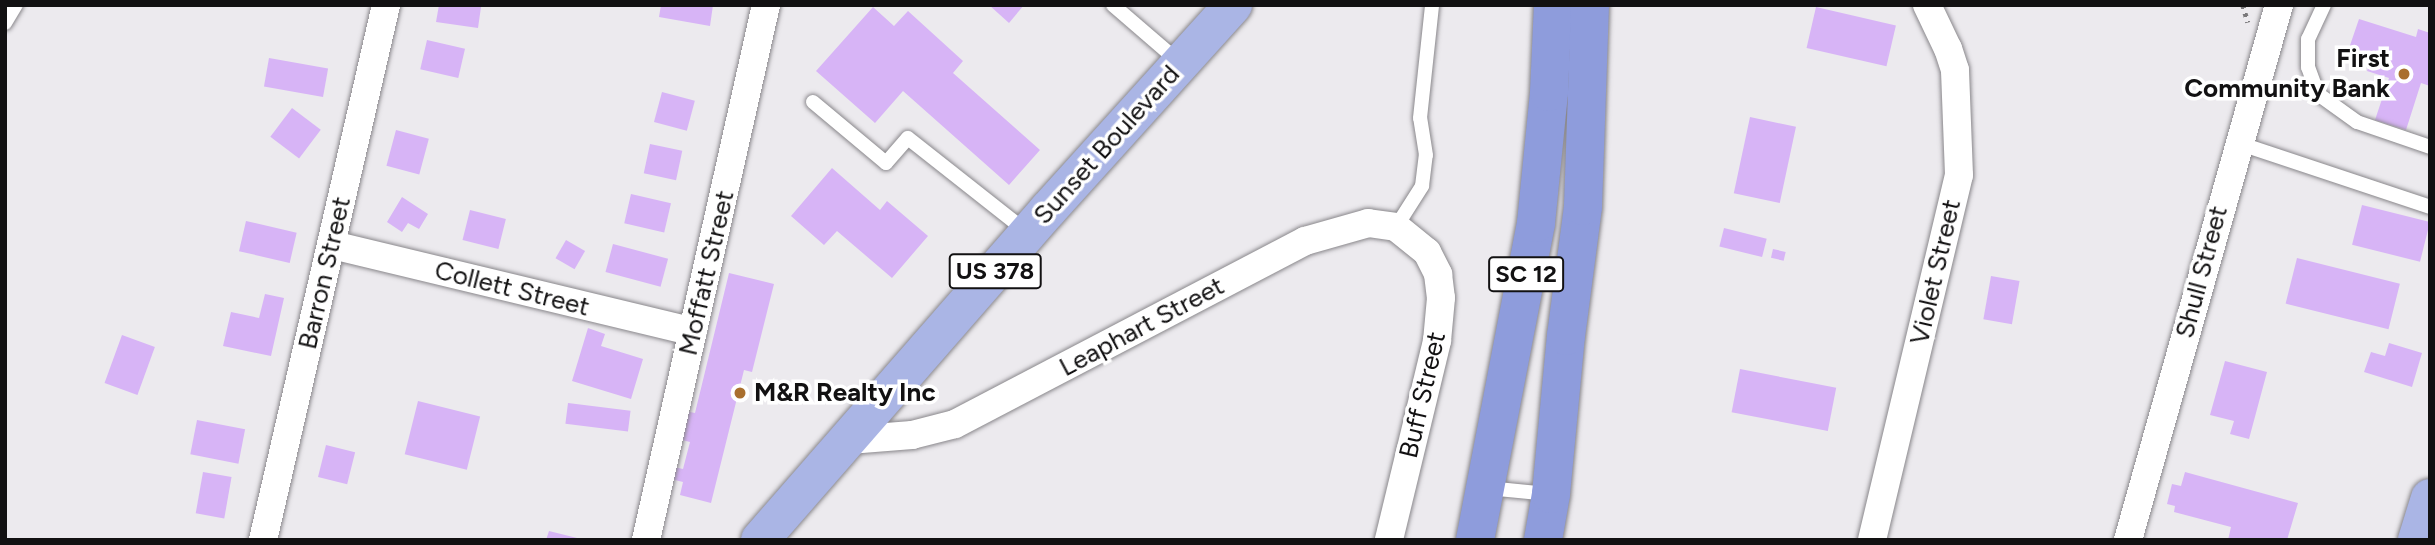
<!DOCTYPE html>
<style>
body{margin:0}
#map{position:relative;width:2435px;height:545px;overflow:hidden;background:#eceaee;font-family:Figtree,sans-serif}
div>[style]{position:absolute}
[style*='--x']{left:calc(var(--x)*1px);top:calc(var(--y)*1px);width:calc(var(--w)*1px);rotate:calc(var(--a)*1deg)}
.building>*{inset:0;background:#d7b4f6;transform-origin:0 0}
.path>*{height:4.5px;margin-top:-2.25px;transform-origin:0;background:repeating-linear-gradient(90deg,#7a797b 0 3.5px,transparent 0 8.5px)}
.roads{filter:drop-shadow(0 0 2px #89878b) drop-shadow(0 0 2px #89878b)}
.service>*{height:14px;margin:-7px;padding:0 7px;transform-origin:7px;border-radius:7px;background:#fff}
.minor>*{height:28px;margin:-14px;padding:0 14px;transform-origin:14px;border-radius:14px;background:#fff}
.primary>*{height:38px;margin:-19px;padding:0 19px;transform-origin:19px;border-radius:19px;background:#aab5e5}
.trunk>*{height:38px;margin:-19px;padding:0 19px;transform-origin:19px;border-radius:19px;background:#8e9cdc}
.dots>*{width:19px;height:19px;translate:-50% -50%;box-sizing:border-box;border:4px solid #fff;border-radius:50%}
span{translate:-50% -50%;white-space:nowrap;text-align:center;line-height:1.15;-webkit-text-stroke:7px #fff;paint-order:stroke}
.shield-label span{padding:2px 5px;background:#fff;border:2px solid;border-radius:5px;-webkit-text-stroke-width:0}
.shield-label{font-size:24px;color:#121112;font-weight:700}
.poi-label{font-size:26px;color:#121112;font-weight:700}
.right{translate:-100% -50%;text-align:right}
.left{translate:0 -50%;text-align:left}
.street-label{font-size:26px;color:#121112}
.frame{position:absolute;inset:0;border:7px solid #121112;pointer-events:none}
</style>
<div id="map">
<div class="building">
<div style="clip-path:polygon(439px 5px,481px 7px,478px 28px,436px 22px)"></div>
<div style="clip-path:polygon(661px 5px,713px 5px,710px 26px,659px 17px)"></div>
<div style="clip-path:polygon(989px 5px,1024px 5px,1009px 23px)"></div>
<div style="clip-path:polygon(873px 7px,894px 26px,908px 11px,963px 61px,953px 73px,1040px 150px,1009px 185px,903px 91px,875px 123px,816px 71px)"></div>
<div style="left:1816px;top:7px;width:82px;height:42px;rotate:13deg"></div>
<div style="clip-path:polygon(2359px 19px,2416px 37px,2418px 29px,2430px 33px,2430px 86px,2421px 83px,2406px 130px,2375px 120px,2389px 78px,2367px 71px,2369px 65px,2346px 57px)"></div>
<div style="left:427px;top:40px;width:39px;height:30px;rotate:13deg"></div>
<div style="left:269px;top:58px;width:60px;height:29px;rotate:10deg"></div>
<div style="left:662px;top:92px;width:34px;height:31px;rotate:15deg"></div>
<div style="left:292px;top:108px;width:36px;height:36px;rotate:37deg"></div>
<div style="left:1750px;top:117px;width:47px;height:78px;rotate:12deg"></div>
<div style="left:396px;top:130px;width:34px;height:37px;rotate:15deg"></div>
<div style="left:650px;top:144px;width:33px;height:30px;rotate:12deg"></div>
<div style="clip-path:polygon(832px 168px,880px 210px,887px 201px,928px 236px,892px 278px,837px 231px,824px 245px,791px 216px)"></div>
<div style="left:631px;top:194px;width:41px;height:30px;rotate:13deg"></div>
<div style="clip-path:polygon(402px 197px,428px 214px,419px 229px,408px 223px,402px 232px,387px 222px)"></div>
<div style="left:2362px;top:205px;width:70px;height:41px;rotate:14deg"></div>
<div style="left:470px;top:210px;width:37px;height:31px;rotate:14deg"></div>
<div style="left:246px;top:221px;width:52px;height:31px;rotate:13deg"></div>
<div style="left:1724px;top:228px;width:44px;height:19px;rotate:14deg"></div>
<div style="left:566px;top:240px;width:22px;height:21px;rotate:30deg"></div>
<div style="left:613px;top:244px;width:57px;height:29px;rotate:15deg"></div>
<div style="left:1773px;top:249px;width:13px;height:9px;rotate:13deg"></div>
<div style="left:2297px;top:258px;width:106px;height:47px;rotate:14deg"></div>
<div style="clip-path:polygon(729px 273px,774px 284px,752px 372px,744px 370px,711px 503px,680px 495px,683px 482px,671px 479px,674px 467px,683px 469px,690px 442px,678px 439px,685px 411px,695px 413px)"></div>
<div style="left:1991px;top:276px;width:29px;height:44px;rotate:10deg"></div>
<div style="clip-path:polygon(265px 294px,284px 298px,271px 356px,223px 346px,231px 312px,259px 318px)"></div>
<div style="clip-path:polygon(588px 328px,605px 334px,601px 346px,643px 359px,631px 399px,572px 381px)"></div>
<div style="left:122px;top:335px;width:35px;height:51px;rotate:20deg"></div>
<div style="clip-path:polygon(2389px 343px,2422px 353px,2412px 387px,2364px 372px,2371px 352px,2385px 356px)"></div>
<div style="clip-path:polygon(2225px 361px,2267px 372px,2249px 439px,2230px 434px,2234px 421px,2210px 415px)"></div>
<div style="left:1740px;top:369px;width:98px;height:44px;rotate:11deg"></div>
<div style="left:418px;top:401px;width:64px;height:55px;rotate:14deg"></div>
<div style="left:568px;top:403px;width:63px;height:21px;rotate:7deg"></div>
<div style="left:197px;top:420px;width:49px;height:35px;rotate:11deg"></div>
<div style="left:326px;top:445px;width:30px;height:33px;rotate:14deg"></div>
<div style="left:203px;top:472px;width:29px;height:42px;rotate:10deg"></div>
<div style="clip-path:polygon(2185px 472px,2298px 503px,2287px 540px,2228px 540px,2231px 527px,2174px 512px,2175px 506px,2167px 504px,2172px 484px,2181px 486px)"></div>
<div style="clip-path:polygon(549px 531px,581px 539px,581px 540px,546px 540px)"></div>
</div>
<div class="path">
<div style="--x:2243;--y:5;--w:18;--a:74"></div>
</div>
<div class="roads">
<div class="service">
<div style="--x:1113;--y:5;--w:87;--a:40.8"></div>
<div style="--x:2324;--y:5;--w:38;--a:115"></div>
<div style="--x:2308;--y:39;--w:28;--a:90"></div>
<div style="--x:2308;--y:67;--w:29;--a:70"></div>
<div style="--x:2318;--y:94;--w:48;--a:35.7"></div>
<div style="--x:2357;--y:122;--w:77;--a:18.9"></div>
<div style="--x:5;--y:23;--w:21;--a:-59"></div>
<div style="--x:813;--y:102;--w:95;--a:39.9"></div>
<div style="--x:886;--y:163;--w:33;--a:-49"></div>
<div style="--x:908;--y:138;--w:152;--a:38.3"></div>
<div style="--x:2238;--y:143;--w:202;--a:18.4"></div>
<div style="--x:1396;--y:227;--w:49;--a:-57.6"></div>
<div style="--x:1422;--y:186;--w:31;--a:-83"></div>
<div style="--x:1426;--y:155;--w:37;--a:-99"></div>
<div style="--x:1420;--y:118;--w:114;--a:-83.9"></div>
<div style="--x:1487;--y:488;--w:61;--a:5.6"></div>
</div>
<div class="minor">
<div style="--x:332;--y:245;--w:371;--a:13.5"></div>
<div style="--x:849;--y:440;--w:63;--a:-4.5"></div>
<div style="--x:912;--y:435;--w:44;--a:-14.3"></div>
<div style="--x:955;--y:424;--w:395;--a:-27.6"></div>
<div style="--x:1305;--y:241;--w:66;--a:-15.9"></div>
<div style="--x:1368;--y:223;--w:28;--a:8"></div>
<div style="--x:1396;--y:227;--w:40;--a:39"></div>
<div style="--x:1427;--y:252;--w:25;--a:63"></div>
<div style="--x:1438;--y:274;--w:24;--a:83"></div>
<div style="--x:1441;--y:298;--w:43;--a:95.3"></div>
<div style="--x:1437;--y:341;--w:205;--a:103.6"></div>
<div style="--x:263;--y:540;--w:549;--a:-77.05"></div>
<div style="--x:646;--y:540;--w:548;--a:-77.36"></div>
<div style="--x:1872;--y:540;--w:375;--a:-76.6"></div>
<div style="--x:1959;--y:175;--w:105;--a:-92.2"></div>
<div style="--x:1955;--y:70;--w:22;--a:-108"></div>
<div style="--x:1948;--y:49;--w:49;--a:-115.5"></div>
<div style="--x:2128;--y:540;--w:556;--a:-74.24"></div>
</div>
<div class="primary">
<div style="--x:760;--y:540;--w:438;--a:-48.9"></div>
<div style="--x:1048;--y:210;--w:276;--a:-47.9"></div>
<div style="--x:2417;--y:540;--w:44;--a:-72.8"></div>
</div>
<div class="trunk">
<div style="--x:1475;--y:540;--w:323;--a:-79.1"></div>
<div style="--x:1536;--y:223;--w:132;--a:-84.3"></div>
<div style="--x:1549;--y:92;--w:87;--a:-87.4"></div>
<div style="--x:1543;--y:540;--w:47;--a:-80.1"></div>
<div style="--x:1551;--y:494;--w:159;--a:-84.6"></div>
<div style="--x:1566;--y:336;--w:131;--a:-82.5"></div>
<div style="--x:1583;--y:206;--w:201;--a:-88"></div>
</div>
</div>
<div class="dots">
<div style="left:2404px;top:74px;background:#a96f2e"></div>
<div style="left:740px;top:393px;background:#a96f2e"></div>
</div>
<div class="shield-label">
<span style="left:995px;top:271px">US 378</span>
<span style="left:1526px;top:274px">SC 12</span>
</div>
<div class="poi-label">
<span class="right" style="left:2390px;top:74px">First<br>Community Bank</span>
<span class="left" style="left:754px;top:393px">M&amp;R Realty Inc</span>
</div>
<div class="street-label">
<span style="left:1107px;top:145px;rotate:-48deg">Sunset Boulevard</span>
<span style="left:1936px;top:272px;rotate:-77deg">Violet Street</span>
<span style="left:2202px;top:272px;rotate:-75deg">Shull Street</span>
<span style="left:325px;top:273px;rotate:-77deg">Barron Street</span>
<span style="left:707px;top:273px;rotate:-77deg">Moffatt Street</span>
<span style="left:512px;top:289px;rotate:14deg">Collett Street</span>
<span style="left:1142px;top:327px;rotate:-28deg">Leaphart Street</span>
<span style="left:1423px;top:395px;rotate:-77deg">Buff Street</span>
</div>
<div class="frame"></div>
</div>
